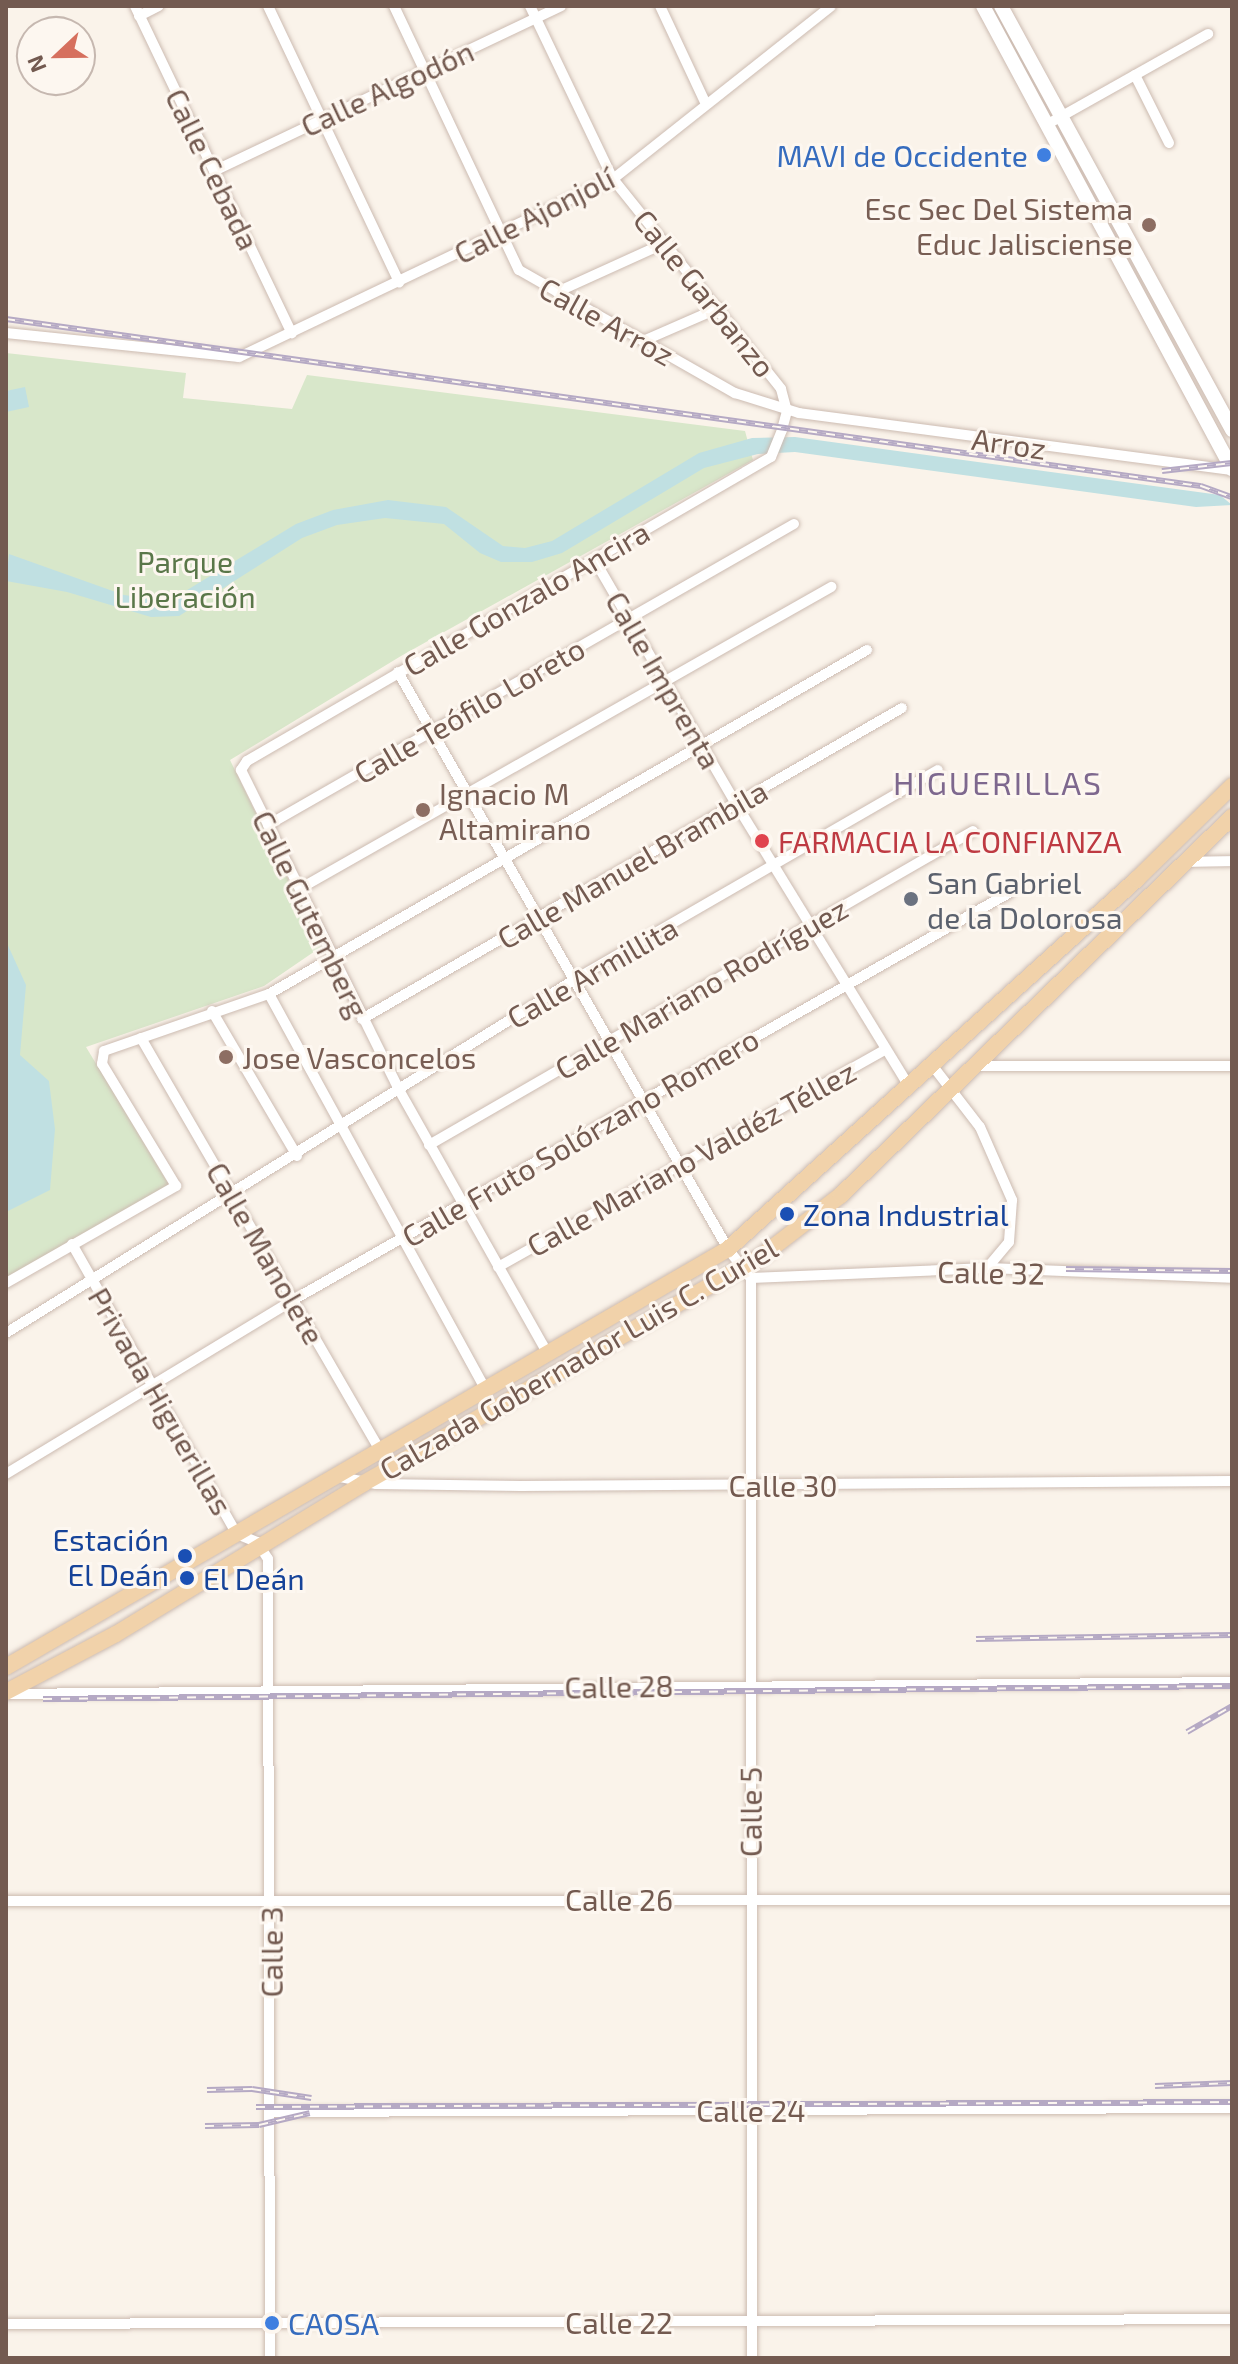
<!DOCTYPE html>
<meta charset="utf-8">
<style>
body{margin:0}
#map{position:relative;width:1238px;height:2364px;overflow:hidden;background:#faf3ea;font-family:"Exo 2",sans-serif}
div>[style]{position:absolute}
[style*='--x']{left:calc(var(--x)*1px);top:calc(var(--y)*1px);width:calc(var(--w)*1px);rotate:calc(var(--a)*1deg)}
.green>*{inset:0;background:#d8e7ca}
.water>*{inset:0;background:#c0e0e2}
.roads{filter:drop-shadow(0 0 2px #ccbbb1) drop-shadow(0 0 2px #ccbbb1)}
.street>*{height:10px;margin:-5px;padding:0 5px;transform-origin:5px;border-radius:5px;background:#fff}
.secondary>*{height:14px;margin:-7px;padding:0 7px;transform-origin:7px;border-radius:7px;background:#fff}
.primary>*{height:16px;margin:-8px;padding:0 8px;transform-origin:8px;border-radius:8px;background:#f1d2aa}
.rail>*{height:6px;margin-top:-3px;transform-origin:0;background:repeating-linear-gradient(90deg,#fdf7f0 0 9px,#b5a9c4 0 18px);box-sizing:border-box;border-block:2px solid #b5a9c4}
.dots>*{width:22px;height:22px;translate:-50% -50%;box-sizing:border-box;border:4px solid #fdf7f0;border-radius:50%}
span{translate:-50% -50%;white-space:nowrap;text-align:center;line-height:1.15;-webkit-text-stroke:6px #fdf7f0;paint-order:stroke}
.street-label{font-size:30px;color:#735a50}
.shop-label{font-size:30px;color:#366cbe}
.right{translate:-100% -50%;text-align:right}
.left{translate:0 -50%;text-align:left}
.education-label{font-size:30px;color:#785e54}
.park-label{font-size:30px;color:#5a7749}
.health-label{font-size:30px;color:#be3a42}
.worship-label{font-size:30px;color:#5b616d}
.transit-label{font-size:30px;color:#164399}
.neighbourhood-label{font-size:32px;color:#7e688e;letter-spacing:2px}
.frame{position:absolute;inset:0;border:8px solid #735a50;pointer-events:none}
.north{position:absolute;left:16px;top:16px;width:80px;height:80px;box-sizing:border-box;background:#fdf7f0;border:2px solid #c6b8b0;border-radius:50%;rotate:248deg;font-size:22px;font-weight:700;line-height:32px;text-align:center;color:#735a50}
.north::after{content:'';display:block;margin:auto;width:28px;height:36px;background:#d6705e;clip-path:polygon(50% 0,100% 100%,50% 72%,0 100%)}
</style>
<div id="map">
<div class="green">
<div style="clip-path:polygon(6px 353px,186px 373px,183px 398px,292px 409px,307px 375px,745px 431px,753px 460px,401px 656px,230px 760px,321px 947px,264px 986px,86px 1047px,169px 1185px,6px 1281px)"></div>
</div>
<div class="water">
<div style="clip-path:polygon(25px 387px,29px 407px,6px 412px,6px 391px)"></div>
<div style="clip-path:polygon(795px 437px,1220px 495px,1232px 505px,1196px 507px,795px 452px,758px 454px,704px 468px,562px 553px,532px 562px,501px 562px,480px 553px,444px 524px,385px 518px,337px 525px,302px 538px,179px 616px,151px 617px,67px 592px,6px 581px,9px 554px,124px 595px,169px 601px,296px 524px,333px 510px,388px 500px,446px 507px,503px 546px,525px 548px,552px 541px,699px 453px,752px 438px)"></div>
<div style="clip-path:polygon(6px 941px,26px 985px,20px 1055px,49px 1081px,55px 1129px,50px 1190px,6px 1212px)"></div>
</div>
<div class="roads">
<div class="street">
<div style="--x:135;--y:6;--w:363;--a:64.4"></div>
<div style="--x:268;--y:6;--w:306;--a:64.6"></div>
<div style="--x:394;--y:6;--w:292;--a:64.7"></div>
<div style="--x:519;--y:270;--w:249;--a:29.7"></div>
<div style="--x:735;--y:393;--w:67;--a:17.4"></div>
<div style="--x:799;--y:413;--w:437;--a:7.5"></div>
<div style="--x:530;--y:6;--w:192;--a:64.4"></div>
<div style="--x:613;--y:179;--w:269;--a:51.3"></div>
<div style="--x:781;--y:389;--w:23;--a:75"></div>
<div style="--x:787;--y:411;--w:20;--a:105"></div>
<div style="--x:782;--y:430;--w:29;--a:112"></div>
<div style="--x:771;--y:457;--w:606;--a:149.88"></div>
<div style="--x:247;--y:761;--w:11;--a:124"></div>
<div style="--x:241;--y:770;--w:355;--a:63.7"></div>
<div style="--x:398;--y:1088;--w:305;--a:60.6"></div>
<div style="--x:660;--y:6;--w:108;--a:64.9"></div>
<div style="--x:139;--y:16;--w:22;--a:-27"></div>
<div style="--x:1135;--y:75;--w:76;--a:63.4"></div>
<div style="--x:1046;--y:125;--w:186;--a:-29.3"></div>
<div style="--x:214;--y:171;--w:384;--a:-25.4"></div>
<div style="--x:557;--y:292;--w:121;--a:-24.4"></div>
<div style="--x:6;--y:333;--w:234;--a:5.9"></div>
<div style="--x:239;--y:357;--w:414;--a:-25.5"></div>
<div style="--x:613;--y:179;--w:278;--a:-38.4"></div>
<div style="--x:643;--y:341;--w:83;--a:-23.5"></div>
<div style="--x:594;--y:559;--w:283;--a:59.9"></div>
<div style="--x:736;--y:804;--w:331;--a:58.5"></div>
<div style="--x:398;--y:672;--w:665;--a:60.23"></div>
<div style="--x:728;--y:1249;--w:37;--a:52"></div>
<div style="--x:751;--y:1278;--w:1080;--a:89.95"></div>
<div style="--x:268;--y:825;--w:606;--a:-29.78"></div>
<div style="--x:1186;--y:862;--w:46;--a:-1.2"></div>
<div style="--x:301;--y:888;--w:610;--a:-29.59"></div>
<div style="--x:269;--y:994;--w:450;--a:61.3"></div>
<div style="--x:212;--y:1011;--w:168;--a:59.6"></div>
<div style="--x:362;--y:1019;--w:623;--a:-29.94"></div>
<div style="--x:141;--y:1038;--w:497;--a:59.9"></div>
<div style="--x:932;--y:1065;--w:78;--a:52.3"></div>
<div style="--x:980;--y:1127;--w:80;--a:66.3"></div>
<div style="--x:1012;--y:1200;--w:42;--a:94.1"></div>
<div style="--x:1009;--y:1242;--w:34;--a:130"></div>
<div style="--x:974;--y:1066;--w:258;--a:0"></div>
<div style="--x:429;--y:1145;--w:628;--a:-29.99"></div>
<div style="--x:72;--y:1244;--w:334;--a:60.4"></div>
<div style="--x:237;--y:1534;--w:22;--a:22"></div>
<div style="--x:257;--y:1542;--w:20;--a:57"></div>
<div style="--x:268;--y:1559;--w:799;--a:89.86"></div>
<div style="--x:498;--y:1267;--w:443;--a:-29.3"></div>
<div style="--x:751;--y:1278;--w:236;--a:-2.4"></div>
<div style="--x:987;--y:1268;--w:245;--a:2.3"></div>
<div style="--x:6;--y:1283;--w:196;--a:-29.7"></div>
<div style="--x:176;--y:1186;--w:143;--a:-121.2"></div>
<div style="--x:102;--y:1064;--w:13;--a:-81"></div>
<div style="--x:104;--y:1051;--w:175;--a:-19.1"></div>
<div style="--x:269;--y:994;--w:690;--a:-29.91"></div>
<div style="--x:6;--y:1333;--w:669;--a:-31.86"></div>
<div style="--x:574;--y:980;--w:420;--a:-30"></div>
<div style="--x:6;--y:1474;--w:336;--a:-31.2"></div>
<div style="--x:293;--y:1300;--w:824;--a:-29.62"></div>
<div style="--x:335;--y:1476;--w:42;--a:11"></div>
<div style="--x:376;--y:1484;--w:145;--a:0.8"></div>
<div style="--x:521;--y:1486;--w:711;--a:-0.4"></div>
<div style="--x:6;--y:1694;--w:1226;--a:-0.56"></div>
<div style="--x:6;--y:1901;--w:1226;--a:-0.05"></div>
<div style="--x:271;--y:2112;--w:961;--a:-0.24"></div>
<div style="--x:6;--y:2324;--w:1226;--a:-0.23"></div>
</div>
<div class="secondary">
<div style="--x:983;--y:6;--w:526;--a:61.73"></div>
<div style="--x:1001;--y:6;--w:483;--a:61.4"></div>
</div>
<div class="primary">
<div style="--x:6;--y:1667;--w:834;--a:-30.07"></div>
<div style="--x:728;--y:1249;--w:552;--a:-42.13"></div>
<div style="--x:1137;--y:879;--w:133;--a:-44.4"></div>
<div style="--x:6;--y:1692;--w:124;--a:-27.8"></div>
<div style="--x:116;--y:1634;--w:290;--a:-31.3"></div>
<div style="--x:364;--y:1483;--w:455;--a:-29.7"></div>
<div style="--x:759;--y:1258;--w:103;--a:-37.5"></div>
<div style="--x:841;--y:1195;--w:544;--a:-44.03"></div>
</div>
</div>
<div class="rail">
<div style="--x:6;--y:319;--w:1207;--a:7.96"></div>
<div style="--x:1201;--y:486;--w:33;--a:20"></div>
<div style="--x:1162;--y:471;--w:70;--a:-6.5"></div>
<div style="--x:1066;--y:1269;--w:166;--a:0.7"></div>
<div style="--x:976;--y:1639;--w:256;--a:-0.9"></div>
<div style="--x:43;--y:1699;--w:1189;--a:-0.63"></div>
<div style="--x:1187;--y:1732;--w:52;--a:-30"></div>
<div style="--x:1155;--y:2086;--w:77;--a:-2.2"></div>
<div style="--x:207;--y:2090;--w:45;--a:-1.3"></div>
<div style="--x:252;--y:2089;--w:60;--a:8.7"></div>
<div style="--x:256;--y:2107;--w:976;--a:-0.29"></div>
<div style="--x:205;--y:2126;--w:54;--a:-1.1"></div>
<div style="--x:259;--y:2125;--w:52;--a:-13.2"></div>
</div>
<div class="dots">
<div style="left:1044px;top:155px;background:#3f7fe0"></div>
<div style="left:1149px;top:225px;background:#8d6e63"></div>
<div style="left:423px;top:810px;background:#8d6e63"></div>
<div style="left:762px;top:841px;background:#e0444e"></div>
<div style="left:911px;top:899px;background:#6b7280"></div>
<div style="left:226px;top:1057px;background:#8d6e63"></div>
<div style="left:787px;top:1214px;background:#1a4fb4"></div>
<div style="left:185px;top:1556px;background:#1a4fb4"></div>
<div style="left:187px;top:1578px;background:#1a4fb4"></div>
<div style="left:272px;top:2323px;background:#3f7fe0"></div>
</div>
<div class="street-label">
<span style="left:387px;top:88px;rotate:-25deg">Calle Algodón</span>
<span style="left:213px;top:169px;rotate:64deg">Calle Cebada</span>
<span style="left:534px;top:215px;rotate:-27deg">Calle Ajonjolí</span>
<span style="left:705px;top:293px;rotate:51deg">Calle Garbanzo</span>
<span style="left:607px;top:321px;rotate:29deg">Calle Arroz</span>
<span style="left:1009px;top:443px;rotate:8deg">Arroz</span>
<span style="left:526px;top:598px;rotate:-30deg">Calle Gonzalo Ancira</span>
<span style="left:664px;top:680px;rotate:60deg">Calle Imprenta</span>
<span style="left:469px;top:710px;rotate:-30deg">Calle Teófilo Loreto</span>
<span style="left:632px;top:864px;rotate:-30deg">Calle Manuel Brambila</span>
<span style="left:311px;top:914px;rotate:64deg">Calle Gutemberg</span>
<span style="left:592px;top:972px;rotate:-30deg">Calle Armillita</span>
<span style="left:701px;top:988px;rotate:-30deg">Calle Mariano Rodríguez</span>
<span style="left:580px;top:1137px;rotate:-30deg">Calle Fruto Solórzano Romero</span>
<span style="left:691px;top:1158px;rotate:-29deg">Calle Mariano Valdéz Téllez</span>
<span style="left:266px;top:1253px;rotate:60deg">Calle Manolete</span>
<span style="left:991px;top:1272px;rotate:1deg">Calle 32</span>
<span style="left:578px;top:1358px;rotate:-30deg">Calzada Gobernador Luis C. Curiel</span>
<span style="left:161px;top:1401px;rotate:60deg">Privada Higuerillas</span>
<span style="left:783px;top:1485px">Calle 30</span>
<span style="left:619px;top:1686px;rotate:-1deg">Calle 28</span>
<span style="left:750px;top:1812px;rotate:-90deg">Calle 5</span>
<span style="left:619px;top:1899px">Calle 26</span>
<span style="left:271px;top:1952px;rotate:-90deg">Calle 3</span>
<span style="left:751px;top:2110px">Calle 24</span>
<span style="left:619px;top:2322px">Calle 22</span>
</div>
<div class="shop-label">
<span class="right" style="left:1028px;top:155px">MAVI de Occidente</span>
<span class="left" style="left:288px;top:2323px">CAOSA</span>
</div>
<div class="education-label">
<span class="right" style="left:1133px;top:225px">Esc Sec Del Sistema<br>Educ Jalisciense</span>
<span class="left" style="left:439px;top:810px">Ignacio M<br>Altamirano</span>
<span class="left" style="left:242px;top:1057px">Jose Vasconcelos</span>
</div>
<div class="park-label">
<span style="left:185px;top:578px">Parque<br>Liberación</span>
</div>
<div class="health-label">
<span class="left" style="left:778px;top:841px">FARMACIA LA CONFIANZA</span>
</div>
<div class="worship-label">
<span class="left" style="left:927px;top:899px">San Gabriel<br>de la Dolorosa</span>
</div>
<div class="transit-label">
<span class="left" style="left:803px;top:1214px">Zona Industrial</span>
<span class="right" style="left:169px;top:1556px">Estación<br>El Deán</span>
<span class="left" style="left:203px;top:1578px">El Deán</span>
</div>
<div class="neighbourhood-label">
<span style="left:998px;top:782px">HIGUERILLAS</span>
</div>
<div class="frame"></div>
<div class="north">N</div>
</div>
